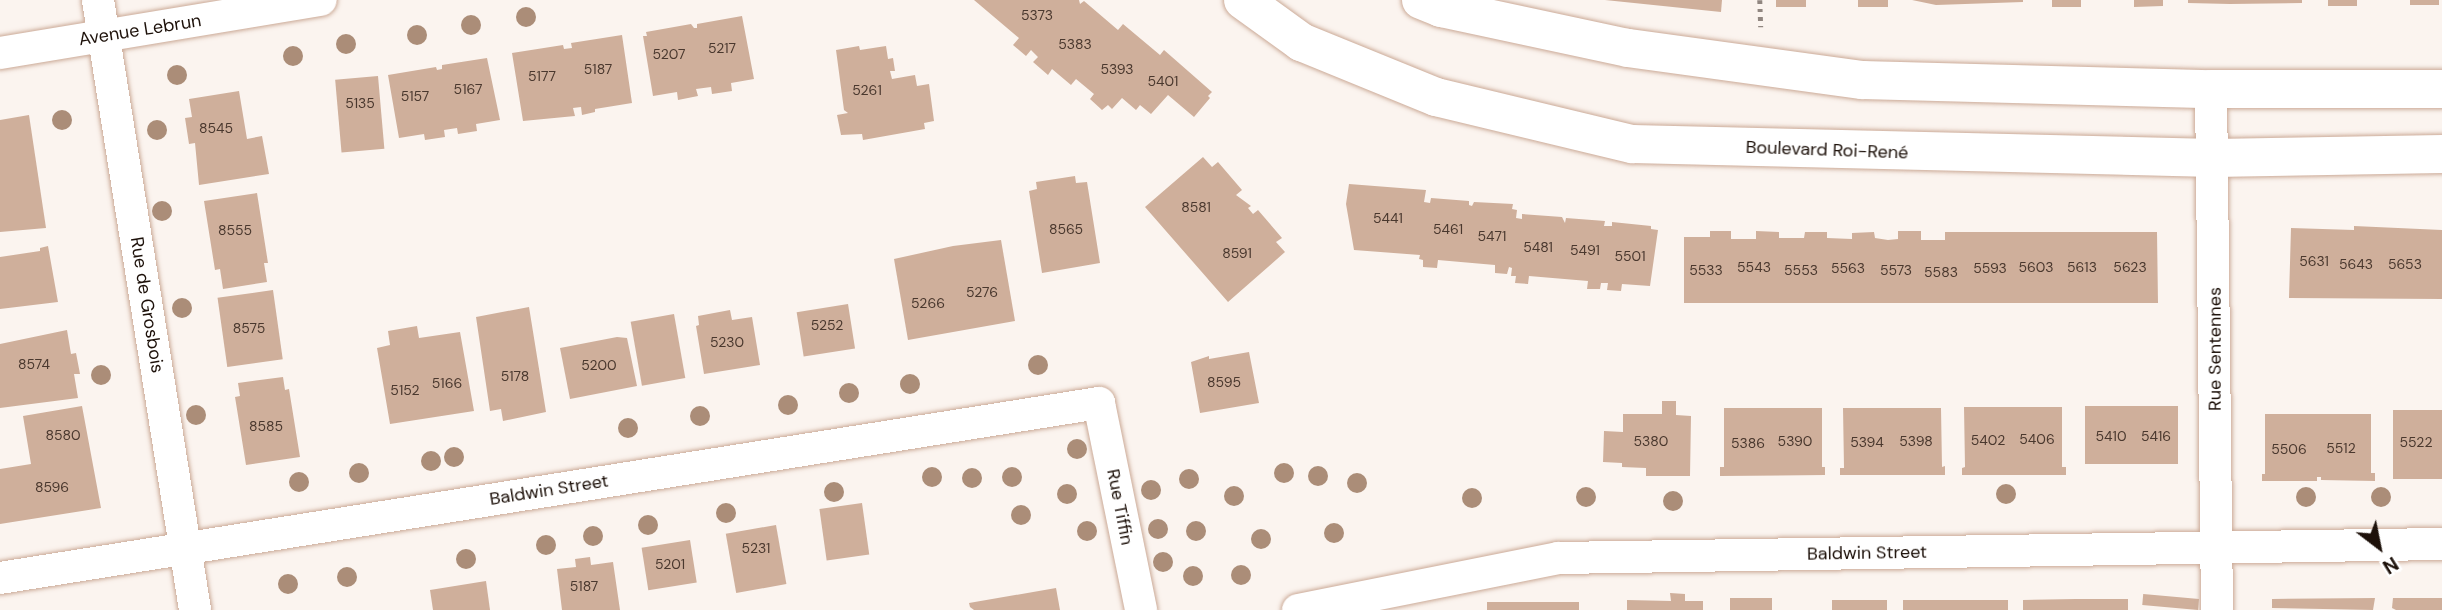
<!DOCTYPE html>
<meta charset="utf-8">
<style>
body{margin:0}
#map{position:relative;width:2442px;height:610px;overflow:hidden;background:#fbf4ef;font-family:"DM Sans",sans-serif}
div>[style]{position:absolute}
[style*='--x']{left:calc(var(--x)*1px);top:calc(var(--y)*1px);width:calc(var(--w)*1px);rotate:calc(var(--a)*1deg)}
.building>*{inset:0;background:#cfaf9b;transform-origin:0 0}
.path>*{height:4.5px;margin-top:-2.25px;transform-origin:0;background:repeating-linear-gradient(90deg,#908680 0 3.5px,transparent 0 8.5px)}
.roads{filter:drop-shadow(0 0 2px #cbaa97) drop-shadow(0 0 2px #cbaa97)}
.street>*{height:32px;margin:-16px;padding:0 16px;transform-origin:16px;border-radius:16px;background:#fff}
.secondary>*{height:38px;margin:-19px;padding:0 19px;transform-origin:19px;border-radius:19px;background:#fff}
.trees>*{width:20px;height:20px;margin:-10px;border-radius:50%;background:#ab8d78}
span{translate:-50% -50%;white-space:nowrap;text-align:center;line-height:1.15;-webkit-text-stroke:5px #fff;paint-order:stroke}
.number-label{font-size:14px;color:#4a382e}
.number-label span{-webkit-text-stroke-width:0}
.street-label{font-size:18px;color:#1d110a}
.north{position:absolute;left:2344px;top:512px;width:70px;height:70px;-webkit-text-stroke:5px #fff;paint-order:stroke;rotate:148deg;font-size:19px;font-weight:700;line-height:28px;text-align:center;color:#1d110a}
.north::after{content:'';display:block;margin:auto;width:24px;height:32px;background:#1d110a;clip-path:polygon(50% 0,100% 100%,50% 72%,0 100%)}
</style>
<div id="map">
<div class="building">
<div style="clip-path:polygon(974px 0,1079px 0,1080px 4px,1084px 1px,1118px 30px,1123px 24px,1160px 55px,1164px 50px,1212px 92px,1208px 96px,1210px 98px,1194px 117px,1168px 95px,1151px 114px,1140px 105px,1136px 110px,1122px 98px,1112px 109px,1108px 105px,1102px 110px,1090px 99px,1094px 94px,1076px 79px,1071px 85px,1052px 69px,1048px 75px,1033px 62px,1038px 57px,1031px 50px,1026px 56px,1013px 45px,1019px 38px)"></div>
<div style="clip-path:polygon(1605px 0,1722px 0,1721px 12px)"></div>
<div style="left:1776px;top:0;width:30px;height:7px"></div>
<div style="left:1858px;top:0;width:30px;height:7px"></div>
<div style="clip-path:polygon(1912px 0,2023px 0,2023px 2px,1936px 5px)"></div>
<div style="left:2052px;top:0;width:29px;height:7px"></div>
<div style="clip-path:polygon(2134px 0,2163px 0,2163px 6px,2134px 7px)"></div>
<div style="clip-path:polygon(2188px 0,2302px 0,2302px 3px,2230px 4px,2188px 3px)"></div>
<div style="left:2328px;top:0;width:29px;height:6px"></div>
<div style="left:2410px;top:0;width:29px;height:5px"></div>
<div style="clip-path:polygon(742px 16px,754px 79px,731px 83px,732px 91px,712px 94px,711px 87px,696px 89px,698px 96px,678px 100px,677px 92px,653px 96px,643px 36px,647px 36px,646px 32px,691px 24px,694px 28px,697px 28px,697px 24px)"></div>
<div style="clip-path:polygon(622px 35px,632px 103px,595px 109px,595px 112px,582px 115px,581px 107px,573px 108px,575px 116px,523px 121px,512px 53px,563px 45px,564px 49px,572px 48px,571px 43px)"></div>
<div style="clip-path:polygon(859px 46px,860px 50px,886px 46px,888px 59px,893px 58px,895px 71px,890px 71px,892px 79px,915px 75px,917px 86px,929px 84px,934px 121px,924px 123px,925px 129px,863px 140px,862px 134px,841px 135px,837px 115px,848px 113px,844px 110px,836px 50px)"></div>
<div style="clip-path:polygon(487px 58px,500px 120px,476px 124px,477px 131px,458px 134px,457px 128px,444px 130px,445px 137px,425px 140px,424px 134px,399px 138px,388px 75px,436px 67px,437px 70px,442px 69px,442px 65px)"></div>
<div style="left:378px;top:76px;width:73px;height:43px;rotate:85deg"></div>
<div style="clip-path:polygon(239px 91px,247px 139px,262px 136px,269px 174px,199px 185px,195px 143px,189px 144px,185px 118px,192px 117px,189px 99px)"></div>
<div style="clip-path:polygon(29px 115px,46px 228px,0 232px,0 120px)"></div>
<div style="clip-path:polygon(1203px 157px,1212px 167px,1218px 162px,1242px 190px,1236px 195px,1251px 206px,1248px 208px,1253px 214px,1258px 210px,1282px 238px,1276px 242px,1285px 252px,1228px 302px,1145px 207px)"></div>
<div style="clip-path:polygon(1075px 176px,1076px 183px,1087px 182px,1100px 263px,1042px 273px,1029px 191px,1037px 189px,1036px 182px)"></div>
<div style="clip-path:polygon(1349px 184px,1426px 190px,1424px 202px,1430px 203px,1431px 198px,1469px 201px,1469px 205px,1472px 206px,1474px 202px,1513px 204px,1512px 209px,1517px 210px,1516px 218px,1522px 219px,1522px 214px,1562px 217px,1565px 223px,1566px 218px,1605px 221px,1604px 226px,1612px 226px,1612px 222px,1651px 226px,1651px 229px,1658px 230px,1650px 286px,1622px 284px,1621px 291px,1607px 290px,1608px 283px,1601px 283px,1600px 289px,1587px 289px,1588px 281px,1529px 276px,1528px 284px,1515px 283px,1516px 276px,1511px 276px,1512px 268px,1509px 267px,1507px 274px,1495px 273px,1495px 265px,1438px 260px,1437px 268px,1423px 267px,1423px 260px,1419px 259px,1420px 255px,1354px 250px,1346px 204px)"></div>
<div style="clip-path:polygon(257px 193px,268px 263px,264px 263px,267px 282px,223px 289px,220px 269px,215px 270px,204px 201px)"></div>
<div style="clip-path:polygon(2354px 226px,2442px 230px,2442px 299px,2289px 298px,2291px 228px,2354px 230px)"></div>
<div style="clip-path:polygon(1710px 231px,1731px 231px,1731px 239px,1756px 239px,1756px 231px,1779px 232px,1779px 238px,1804px 238px,1805px 232px,1827px 232px,1827px 238px,1852px 239px,1852px 233px,1874px 232px,1875px 238px,1888px 240px,1898px 239px,1898px 231px,1921px 231px,1921px 240px,1945px 240px,1945px 232px,2157px 232px,2158px 303px,1684px 303px,1684px 237px,1710px 237px)"></div>
<div style="clip-path:polygon(1001px 240px,1015px 321px,908px 340px,894px 259px,953px 246px)"></div>
<div style="clip-path:polygon(48px 246px,58px 302px,0 309px,0 257px,40px 251px,40px 248px)"></div>
<div style="left:273px;top:290px;width:70px;height:56px;rotate:82deg"></div>
<div style="left:848px;top:304px;width:45px;height:52px;rotate:81deg"></div>
<div style="clip-path:polygon(529px 307px,546px 412px,503px 421px,501px 409px,490px 411px,476px 317px)"></div>
<div style="clip-path:polygon(730px 310px,732px 320px,752px 317px,760px 365px,704px 374px,696px 326px,699px 325px,698px 316px)"></div>
<div style="left:674px;top:314px;width:65px;height:44px;rotate:80deg"></div>
<div style="clip-path:polygon(417px 326px,419px 338px,460px 332px,474px 411px,390px 424px,377px 348px,390px 345px,388px 331px)"></div>
<div style="clip-path:polygon(67px 330px,71px 354px,76px 353px,80px 374px,74px 374px,78px 398px,0 408px,0 344px)"></div>
<div style="clip-path:polygon(617px 337px,627px 338px,637px 386px,570px 399px,560px 348px)"></div>
<div style="clip-path:polygon(1249px 352px,1259px 403px,1200px 413px,1191px 362px,1209px 356px,1209px 359px)"></div>
<div style="clip-path:polygon(283px 377px,285px 390px,289px 389px,300px 457px,246px 465px,235px 397px,240px 396px,238px 383px)"></div>
<div style="clip-path:polygon(1662px 401px,1676px 401px,1676px 415px,1691px 416px,1690px 476px,1646px 476px,1646px 468px,1622px 467px,1622px 463px,1603px 462px,1604px 431px,1623px 432px,1623px 414px,1662px 414px)"></div>
<div style="clip-path:polygon(82px 406px,101px 508px,0 524px,0 469px,31px 464px,23px 416px)"></div>
<div style="left:2085px;top:406px;width:93px;height:58px"></div>
<div style="clip-path:polygon(1964px 407px,2062px 407px,2062px 467px,2066px 467px,2066px 475px,1962px 475px,1962px 468px,1965px 467px)"></div>
<div style="clip-path:polygon(1724px 408px,1822px 408px,1822px 467px,1825px 467px,1825px 475px,1720px 476px,1720px 467px,1724px 467px)"></div>
<div style="clip-path:polygon(1843px 408px,1941px 408px,1942px 467px,1945px 466px,1945px 475px,1840px 475px,1840px 468px,1844px 468px)"></div>
<div style="left:2442px;top:410px;width:69px;height:49px;rotate:90deg"></div>
<div style="clip-path:polygon(2265px 414px,2371px 414px,2371px 473px,2375px 473px,2375px 481px,2321px 480px,2321px 477px,2317px 477px,2317px 481px,2262px 481px,2262px 474px,2265px 474px)"></div>
<div style="left:862px;top:503px;width:52px;height:43px;rotate:82deg"></div>
<div style="left:776px;top:525px;width:60px;height:51px;rotate:80deg"></div>
<div style="left:690px;top:540px;width:43px;height:49px;rotate:81deg"></div>
<div style="clip-path:polygon(590px 557px,591px 565px,613px 562px,620px 610px,562px 610px,557px 569px,576px 567px,575px 559px)"></div>
<div style="clip-path:polygon(486px 581px,490px 610px,433px 610px,430px 590px)"></div>
<div style="clip-path:polygon(1056px 588px,1060px 610px,974px 610px,970px 607px,969px 603px)"></div>
<div style="clip-path:polygon(1670px 593px,1685px 594px,1685px 601px,1703px 601px,1703px 610px,1627px 610px,1627px 600px,1671px 601px)"></div>
<div style="left:1730px;top:598px;width:42px;height:12px"></div>
<div style="clip-path:polygon(2375px 598px,2373px 610px,2272px 608px,2272px 599px)"></div>
<div style="clip-path:polygon(2393px 598px,2442px 598px,2442px 610px,2396px 610px,2392px 608px)"></div>
<div style="clip-path:polygon(2076px 599px,2128px 599px,2128px 610px,2023px 610px,2023px 600px)"></div>
<div style="left:2199px;top:599px;width:11px;height:56px;rotate:95deg"></div>
<div style="left:1887px;top:600px;width:10px;height:55px;rotate:90deg"></div>
<div style="left:1903px;top:600px;width:105px;height:10px"></div>
<div style="left:1487px;top:602px;width:92px;height:8px"></div>
</div>
<div class="path">
<div style="--x:1760;--y:0;--w:27;--a:88"></div>
</div>
<div class="roads">
<div class="street">
<div style="--x:98;--y:0;--w:618;--a:80.96"></div>
<div style="--x:0;--y:53;--w:325;--a:-9.4"></div>
<div style="--x:2211;--y:89;--w:521;--a:89.34"></div>
<div style="--x:0;--y:578;--w:1113;--a:-9.05"></div>
<div style="--x:1099;--y:403;--w:211;--a:78.5"></div>
<div style="--x:1298;--y:610;--w:265;--a:-11.3"></div>
<div style="--x:1558;--y:558;--w:884;--a:-0.91"></div>
</div>
<div class="secondary">
<div style="--x:1243;--y:0;--w:72;--a:35.9"></div>
<div style="--x:1301;--y:42;--w:146;--a:22.2"></div>
<div style="--x:1436;--y:97;--w:202;--a:13.5"></div>
<div style="--x:1632;--y:144;--w:582;--a:1.38"></div>
<div style="--x:2214;--y:158;--w:228;--a:-1"></div>
<div style="--x:1421;--y:0;--w:22;--a:22"></div>
<div style="--x:1441;--y:8;--w:191;--a:12.1"></div>
<div style="--x:1628;--y:48;--w:236;--a:7.8"></div>
<div style="--x:1862;--y:80;--w:349;--a:1.5"></div>
<div style="--x:2211;--y:89;--w:231;--a:0"></div>
</div>
</div>
<div class="trees">
<div style="left:526px;top:17px"></div>
<div style="left:471px;top:25px"></div>
<div style="left:417px;top:35px"></div>
<div style="left:346px;top:44px"></div>
<div style="left:293px;top:56px"></div>
<div style="left:177px;top:75px"></div>
<div style="left:62px;top:120px"></div>
<div style="left:157px;top:130px"></div>
<div style="left:162px;top:211px"></div>
<div style="left:182px;top:308px"></div>
<div style="left:1038px;top:365px"></div>
<div style="left:101px;top:375px"></div>
<div style="left:910px;top:384px"></div>
<div style="left:849px;top:393px"></div>
<div style="left:788px;top:405px"></div>
<div style="left:196px;top:415px"></div>
<div style="left:700px;top:416px"></div>
<div style="left:628px;top:428px"></div>
<div style="left:1077px;top:449px"></div>
<div style="left:454px;top:457px"></div>
<div style="left:431px;top:461px"></div>
<div style="left:359px;top:473px"></div>
<div style="left:1284px;top:473px"></div>
<div style="left:1318px;top:476px"></div>
<div style="left:932px;top:477px"></div>
<div style="left:1012px;top:477px"></div>
<div style="left:972px;top:478px"></div>
<div style="left:1189px;top:479px"></div>
<div style="left:299px;top:482px"></div>
<div style="left:1357px;top:483px"></div>
<div style="left:1151px;top:490px"></div>
<div style="left:834px;top:492px"></div>
<div style="left:1067px;top:494px"></div>
<div style="left:2006px;top:494px"></div>
<div style="left:1234px;top:496px"></div>
<div style="left:1586px;top:497px"></div>
<div style="left:2306px;top:497px"></div>
<div style="left:2381px;top:497px"></div>
<div style="left:1472px;top:498px"></div>
<div style="left:1673px;top:501px"></div>
<div style="left:726px;top:513px"></div>
<div style="left:1021px;top:515px"></div>
<div style="left:648px;top:525px"></div>
<div style="left:1158px;top:529px"></div>
<div style="left:1087px;top:531px"></div>
<div style="left:1196px;top:531px"></div>
<div style="left:1334px;top:533px"></div>
<div style="left:593px;top:536px"></div>
<div style="left:1261px;top:539px"></div>
<div style="left:546px;top:545px"></div>
<div style="left:466px;top:559px"></div>
<div style="left:1163px;top:562px"></div>
<div style="left:1241px;top:575px"></div>
<div style="left:1193px;top:576px"></div>
<div style="left:347px;top:577px"></div>
<div style="left:288px;top:584px"></div>
</div>
<div class="number-label">
<span style="left:1037px;top:15px">5373</span>
<span style="left:1075px;top:44px">5383</span>
<span style="left:722px;top:48px">5217</span>
<span style="left:669px;top:54px">5207</span>
<span style="left:598px;top:69px">5187</span>
<span style="left:1117px;top:69px">5393</span>
<span style="left:542px;top:76px">5177</span>
<span style="left:1163px;top:81px">5401</span>
<span style="left:468px;top:89px">5167</span>
<span style="left:867px;top:90px">5261</span>
<span style="left:415px;top:96px">5157</span>
<span style="left:360px;top:103px">5135</span>
<span style="left:216px;top:128px">8545</span>
<span style="left:1196px;top:207px">8581</span>
<span style="left:1388px;top:218px">5441</span>
<span style="left:1066px;top:229px">8565</span>
<span style="left:1448px;top:229px">5461</span>
<span style="left:235px;top:230px">8555</span>
<span style="left:1492px;top:236px">5471</span>
<span style="left:1538px;top:247px">5481</span>
<span style="left:1585px;top:250px">5491</span>
<span style="left:1237px;top:253px">8591</span>
<span style="left:1630px;top:256px">5501</span>
<span style="left:2314px;top:261px">5631</span>
<span style="left:2356px;top:264px">5643</span>
<span style="left:2405px;top:264px">5653</span>
<span style="left:1754px;top:267px">5543</span>
<span style="left:2036px;top:267px">5603</span>
<span style="left:2082px;top:267px">5613</span>
<span style="left:2130px;top:267px">5623</span>
<span style="left:1848px;top:268px">5563</span>
<span style="left:1990px;top:268px">5593</span>
<span style="left:1706px;top:270px">5533</span>
<span style="left:1801px;top:270px">5553</span>
<span style="left:1896px;top:270px">5573</span>
<span style="left:1941px;top:272px">5583</span>
<span style="left:982px;top:292px">5276</span>
<span style="left:928px;top:303px">5266</span>
<span style="left:827px;top:325px">5252</span>
<span style="left:249px;top:328px">8575</span>
<span style="left:727px;top:342px">5230</span>
<span style="left:34px;top:364px">8574</span>
<span style="left:599px;top:365px">5200</span>
<span style="left:515px;top:376px">5178</span>
<span style="left:1224px;top:382px">8595</span>
<span style="left:447px;top:383px">5166</span>
<span style="left:405px;top:390px">5152</span>
<span style="left:266px;top:426px">8585</span>
<span style="left:63px;top:435px">8580</span>
<span style="left:2111px;top:436px">5410</span>
<span style="left:2156px;top:436px">5416</span>
<span style="left:2037px;top:439px">5406</span>
<span style="left:1988px;top:440px">5402</span>
<span style="left:1651px;top:441px">5380</span>
<span style="left:1795px;top:441px">5390</span>
<span style="left:1916px;top:441px">5398</span>
<span style="left:1867px;top:442px">5394</span>
<span style="left:2416px;top:442px">5522</span>
<span style="left:1748px;top:443px">5386</span>
<span style="left:2341px;top:448px">5512</span>
<span style="left:2289px;top:449px">5506</span>
<span style="left:52px;top:487px">8596</span>
<span style="left:756px;top:548px">5231</span>
<span style="left:670px;top:564px">5201</span>
<span style="left:584px;top:586px">5187</span>
</div>
<div class="street-label">
<span style="left:140px;top:30px;rotate:-9deg">Avenue Lebrun</span>
<span style="left:1827px;top:150px;rotate:2deg">Boulevard Roi-René</span>
<span style="left:147px;top:305px;rotate:81deg">Rue de Grosbois</span>
<span style="left:2215px;top:349px;rotate:-90deg">Rue Sentennes</span>
<span style="left:549px;top:490px;rotate:-9deg">Baldwin Street</span>
<span style="left:1120px;top:507px;rotate:79deg">Rue Tiffin</span>
<span style="left:1867px;top:553px;rotate:-1deg">Baldwin Street</span>
</div>
<div class="north">N</div>
</div>
